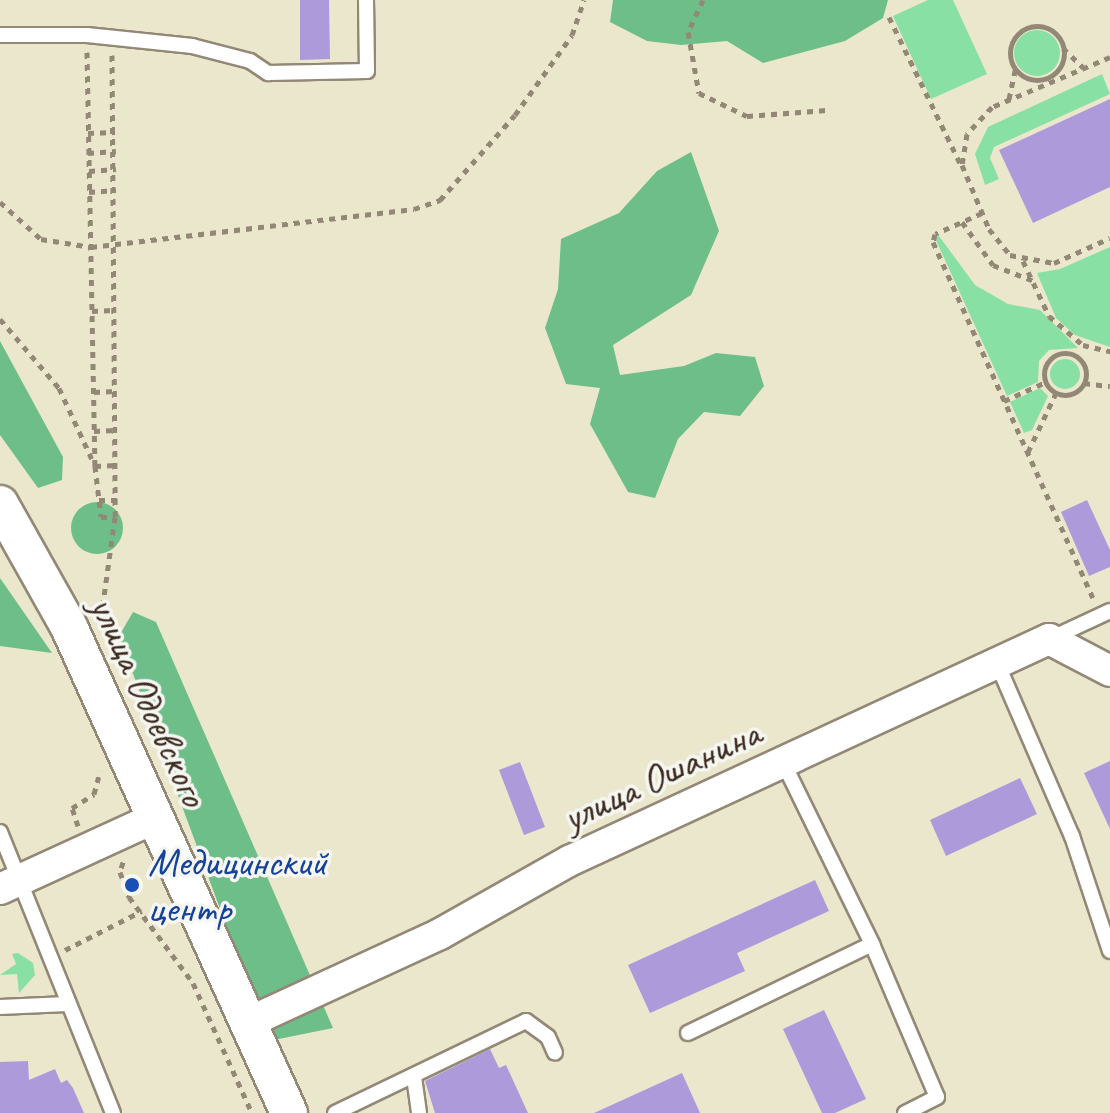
<!DOCTYPE html>
<html>
<head>
<meta charset="utf-8">
<style>
	body { margin:0 }
	#map { position:relative; width:1110px; height:1113px; overflow:hidden; background:#ebe7cd; font-family:Caveat,sans-serif }
	div>[style] { position:absolute }
	.green>* { inset:0; background:#89e0a4 }
	.round { border-radius:50% }
	.forest>* { inset:0; background:#6ebe8a }
	.building>* { inset:0; background:#ad9ada }
	.path>* { height:5px; margin-top:-2.5px; transform-origin:0; background:repeating-linear-gradient(90deg,#938876 0 6px,transparent 0 12px) }
	.path>.ring { margin:-2.5px; padding:0; box-sizing:content-box; background:none; border:5px solid #938876; border-radius:50% }
	.roads { filter:drop-shadow(2px 0 #938876) drop-shadow(-2px 0 #938876) drop-shadow(0 2px #938876) drop-shadow(0 -2px #938876) }
	.service>* { height:14px; margin:-7px; padding:0 7px; transform-origin:7px; border-radius:7px; background:#fff }
	.minor>* { height:30px; margin:-15px; padding:0 15px; transform-origin:15px; border-radius:15px; background:#fff }
	.tertiary>* { height:36px; margin:-18px; padding:0 18px; transform-origin:18px; border-radius:18px; background:#fff }
	.dots>* { width:22px; height:22px; translate:-50% -50%; box-sizing:border-box; border:4px solid #f6f6f2; border-radius:50% }
	span { translate:-50% -50%; white-space:nowrap; text-align:center; line-height:1.15; -webkit-text-stroke:7px #f6f6f2; paint-order:stroke }
	.street-label { font-size:40px; color:#3b2a1e }
	.transit-label { font-size:40px; color:#164399 }
	.left { translate:0 -50%; text-align:left }
</style>
</head>
<body>
<div id="map">
	<div class="green">
		<i style="clip-path:polygon(928px 0,953px 0,987px 74px,931px 99px,893px 16px)"></i>
		<i class="round" style="left:1014px;top:30px;width:46px;height:46px"></i>
		<i style="clip-path:polygon(1102px 74px,1110px 94px,994px 147px,990px 158px,999px 179px,985px 185px,975px 154px,988px 127px)"></i>
		<i style="clip-path:polygon(939px 236px,975px 285px,1008px 304px,1040px 310px,1078px 348px,1049px 350px,1039px 361px,1038px 382px,1007px 396px,935px 238px)"></i>
		<i style="clip-path:polygon(1110px 247px,1110px 347px,1075px 335px,1056px 318px,1037px 273px,1060px 269px)"></i>
		<i class="round" style="left:1050px;top:359px;width:30px;height:30px"></i>
		<i style="clip-path:polygon(1040px 388px,1048px 396px,1032px 430px,1024px 433px,1010px 402px)"></i>
		<i style="clip-path:polygon(18px 953px,33px 963px,35px 975px,19px 993px,17px 974px,0 975px,16px 964px,12px 954px)"></i>
	</div>
	<div class="forest">
		<i style="clip-path:polygon(613px 0,888px 0,883px 18px,845px 41px,763px 63px,727px 41px,681px 45px,647px 41px,610px 22px)"></i>
		<i style="clip-path:polygon(691px 152px,719px 231px,691px 295px,613px 345px,620px 375px,684px 366px,716px 353px,755px 357px,764px 386px,740px 416px,704px 412px,678px 439px,655px 498px,628px 492px,590px 424px,600px 388px,566px 384px,545px 328px,558px 289px,561px 239px,619px 213px,657px 171px)"></i>
		<i style="clip-path:polygon(0 341px,63px 457px,62px 480px,38px 488px,0 435px)"></i>
		<i class="round" style="left:71px;top:502px;width:52px;height:52px"></i>
		<i style="clip-path:polygon(0 578px,52px 653px,0 646px)"></i>
		<i style="clip-path:polygon(133px 612px,156px 622px,333px 1028px,269px 1041px,119px 636px)"></i>
	</div>
	<div class="building">
		<i style="clip-path:polygon(300px 0,329px 0,330px 59px,300px 60px)"></i>
		<i style="clip-path:polygon(1110px 99px,1110px 187px,1033px 223px,999px 150px)"></i>
		<i style="clip-path:polygon(1087px 500px,1110px 550px,1110px 567px,1089px 576px,1061px 512px)"></i>
		<i style="clip-path:polygon(1110px 761px,1110px 829px,1084px 773px)"></i>
		<i style="clip-path:polygon(520px 762px,545px 827px,524px 835px,499px 770px)"></i>
		<i style="clip-path:polygon(1020px 778px,1037px 814px,946px 856px,930px 820px)"></i>
		<i style="clip-path:polygon(815px 880px,829px 911px,737px 953px,745px 971px,650px 1013px,628px 965px)"></i>
		<i style="clip-path:polygon(824px 1010px,866px 1099px,835px 1113px,822px 1113px,783px 1029px)"></i>
		<i style="clip-path:polygon(490px 1049px,499px 1068px,506px 1065px,528px 1113px,435px 1113px,425px 1081px)"></i>
		<i style="clip-path:polygon(28px 1061px,29px 1080px,55px 1069px,61px 1083px,67px 1080px,73px 1088px,84px 1113px,0 1113px,0 1062px)"></i>
		<i style="clip-path:polygon(682px 1073px,700px 1113px,594px 1113px)"></i>
	</div>
	<div class="path">
		<i style="left:703px;top:0;width:35px;rotate:115deg"></i>
		<i style="left:688px;top:32px;width:62px;rotate:79.8deg"></i>
		<i style="left:699px;top:93px;width:53px;rotate:25.6deg"></i>
		<i style="left:747px;top:116px;width:80px;rotate:-4.3deg"></i>
		<i style="left:889px;top:17px;width:165px;rotate:64.1deg"></i>
		<i class="ring" style="left:1010px;top:26px;width:49px;height:49px"></i>
		<i style="left:1063px;top:48px;width:29px;rotate:44deg"></i>
		<i style="left:87px;top:52px;width:414px;rotate:88.9deg"></i>
		<i style="left:95px;top:466px;width:51px;rotate:83.3deg"></i>
		<i style="left:101px;top:517px;width:14px"></i>
		<i style="left:115px;top:517px;width:102px;rotate:97.9deg"></i>
		<i style="left:112px;top:55px;width:462px;rotate:89.6deg"></i>
		<i style="left:1110px;top:57px;width:128px;rotate:157deg"></i>
		<i style="left:992px;top:107px;width:37px;rotate:133deg"></i>
		<i style="left:967px;top:134px;width:31px;rotate:99deg"></i>
		<i style="left:962px;top:165px;width:69px;rotate:67.1deg"></i>
		<i style="left:989px;top:229px;width:33px;rotate:51deg"></i>
		<i style="left:1010px;top:255px;width:45px;rotate:10.3deg"></i>
		<i style="left:1054px;top:263px;width:61px;rotate:-24.1deg"></i>
		<i style="left:1009px;top:99px;width:30px;rotate:-78deg"></i>
		<i style="left:88px;top:133px;width:27px;rotate:-2deg"></i>
		<i style="left:88px;top:153px;width:28px;rotate:-4deg"></i>
		<i style="left:89px;top:171px;width:27px;rotate:-4deg"></i>
		<i style="left:89px;top:192px;width:27px;rotate:-4deg"></i>
		<i style="left:0;top:202px;width:55px;rotate:42.1deg"></i>
		<i style="left:41px;top:239px;width:51px;rotate:9.1deg"></i>
		<i style="left:91px;top:247px;width:325px;rotate:-6.7deg"></i>
		<i style="left:414px;top:209px;width:28px;rotate:-19deg"></i>
		<i style="left:440px;top:200px;width:113px;rotate:-48.6deg"></i>
		<i style="left:515px;top:115px;width:98px;rotate:-54.5deg"></i>
		<i style="left:572px;top:35px;width:37px;rotate:-71deg"></i>
		<i style="left:982px;top:213px;width:51px;rotate:155.9deg"></i>
		<i style="left:935px;top:234px;width:8px;rotate:104deg"></i>
		<i style="left:933px;top:242px;width:390px;rotate:65.8deg"></i>
		<i style="left:962px;top:222px;width:53px;rotate:54.2deg"></i>
		<i style="left:993px;top:265px;width:44px;rotate:21.3deg"></i>
		<i style="left:1023px;top:261px;width:61px;rotate:64.7deg"></i>
		<i style="left:1049px;top:316px;width:45px;rotate:40.5deg"></i>
		<i style="left:1083px;top:345px;width:28px;rotate:13deg"></i>
		<i style="left:92px;top:311px;width:21px;rotate:-3deg"></i>
		<i style="left:0;top:319px;width:91px;rotate:49.5deg"></i>
		<i style="left:59px;top:388px;width:86px;rotate:65.2deg"></i>
		<i style="left:95px;top:466px;width:21px;rotate:-3deg"></i>
		<i class="ring" style="left:1044px;top:353px;width:37px;height:37px"></i>
		<i style="left:1084px;top:383px;width:26px;rotate:7deg"></i>
		<i style="left:94px;top:392px;width:21px;rotate:-3deg"></i>
		<i style="left:1004px;top:401px;width:46px;rotate:-24.3deg"></i>
		<i style="left:94px;top:431px;width:21px;rotate:-3deg"></i>
		<i style="left:1028px;top:452px;width:65px;rotate:-64.6deg"></i>
		<i style="left:99px;top:500px;width:18px"></i>
		<i style="left:78px;top:826px;width:19px;rotate:-108deg"></i>
		<i style="left:72px;top:808px;width:26px;rotate:-32deg"></i>
		<i style="left:94px;top:794px;width:24px;rotate:-75deg"></i>
		<i style="left:123px;top:862px;width:10px;rotate:107deg"></i>
		<i style="left:120px;top:872px;width:27px;rotate:70deg"></i>
		<i style="left:129px;top:897px;width:107px;rotate:53.3deg"></i>
		<i style="left:193px;top:983px;width:143px;rotate:65.6deg"></i>
		<i style="left:65px;top:950px;width:86px;rotate:-26.9deg"></i>
	</div>
	<div class="roads">
		<div class="service">
			<i style="left:0;top:35px;width:87px"></i>
			<i style="left:87px;top:35px;width:106px;rotate:6deg"></i>
			<i style="left:192px;top:46px;width:60px;rotate:14.5deg"></i>
			<i style="left:250px;top:61px;width:22px;rotate:34deg"></i>
			<i style="left:268px;top:73px;width:99px;rotate:-1.2deg"></i>
			<i style="left:367px;top:71px;width:71px;rotate:-90.8deg"></i>
			<i style="left:1050px;top:639px;width:66px;rotate:-25deg"></i>
			<i style="left:997px;top:663px;width:189px;rotate:66.6deg"></i>
			<i style="left:1072px;top:836px;width:121px;rotate:71.7deg"></i>
			<i style="left:783px;top:762px;width:203px;rotate:63.9deg"></i>
			<i style="left:872px;top:944px;width:166px;rotate:67deg"></i>
			<i style="left:937px;top:1097px;width:36px;rotate:153deg"></i>
			<i style="left:0;top:832px;width:303px;rotate:68.1deg"></i>
			<i style="left:0;top:1007px;width:67px;rotate:-2.6deg"></i>
			<i style="left:688px;top:1033px;width:204px;rotate:-25.8deg"></i>
			<i style="left:414px;top:1077px;width:36px;rotate:82deg"></i>
			<i style="left:335px;top:1113px;width:212px;rotate:-25.7deg"></i>
			<i style="left:526px;top:1021px;width:27px;rotate:36deg"></i>
			<i style="left:548px;top:1037px;width:17px;rotate:66deg"></i>
		</div>
		<div class="minor">
			<i style="left:0;top:889px;width:170px;rotate:-24.6deg"></i>
			<i style="left:249px;top:1022px;width:210px;rotate:-24.7deg"></i>
			<i style="left:440px;top:934px;width:148px;rotate:-29.5deg"></i>
			<i style="left:569px;top:861px;width:529px;rotate:-24.82deg"></i>
			<i style="left:1049px;top:639px;width:69px;rotate:27.7deg"></i>
		</div>
		<div class="tertiary">
			<i style="left:0;top:504px;width:141px;rotate:60.7deg"></i>
			<i style="left:69px;top:627px;width:533px;rotate:65.64deg"></i>
		</div>
	</div>
	<div class="dots">
		<i style="left:132px;top:885px;background:#1a4fb4"></i>
	</div>
	<div class="street-label">
		<span style="left:149px;top:701px;rotate:65deg">улица Одоевского</span>
		<span style="left:661px;top:775px;rotate:-25deg">улица Ошанина</span>
	</div>
	<div class="transit-label">
		<span class="left" style="left:148px;top:885px">Медицинский<br>центр</span>
	</div>
</div>
</body>
</html>
